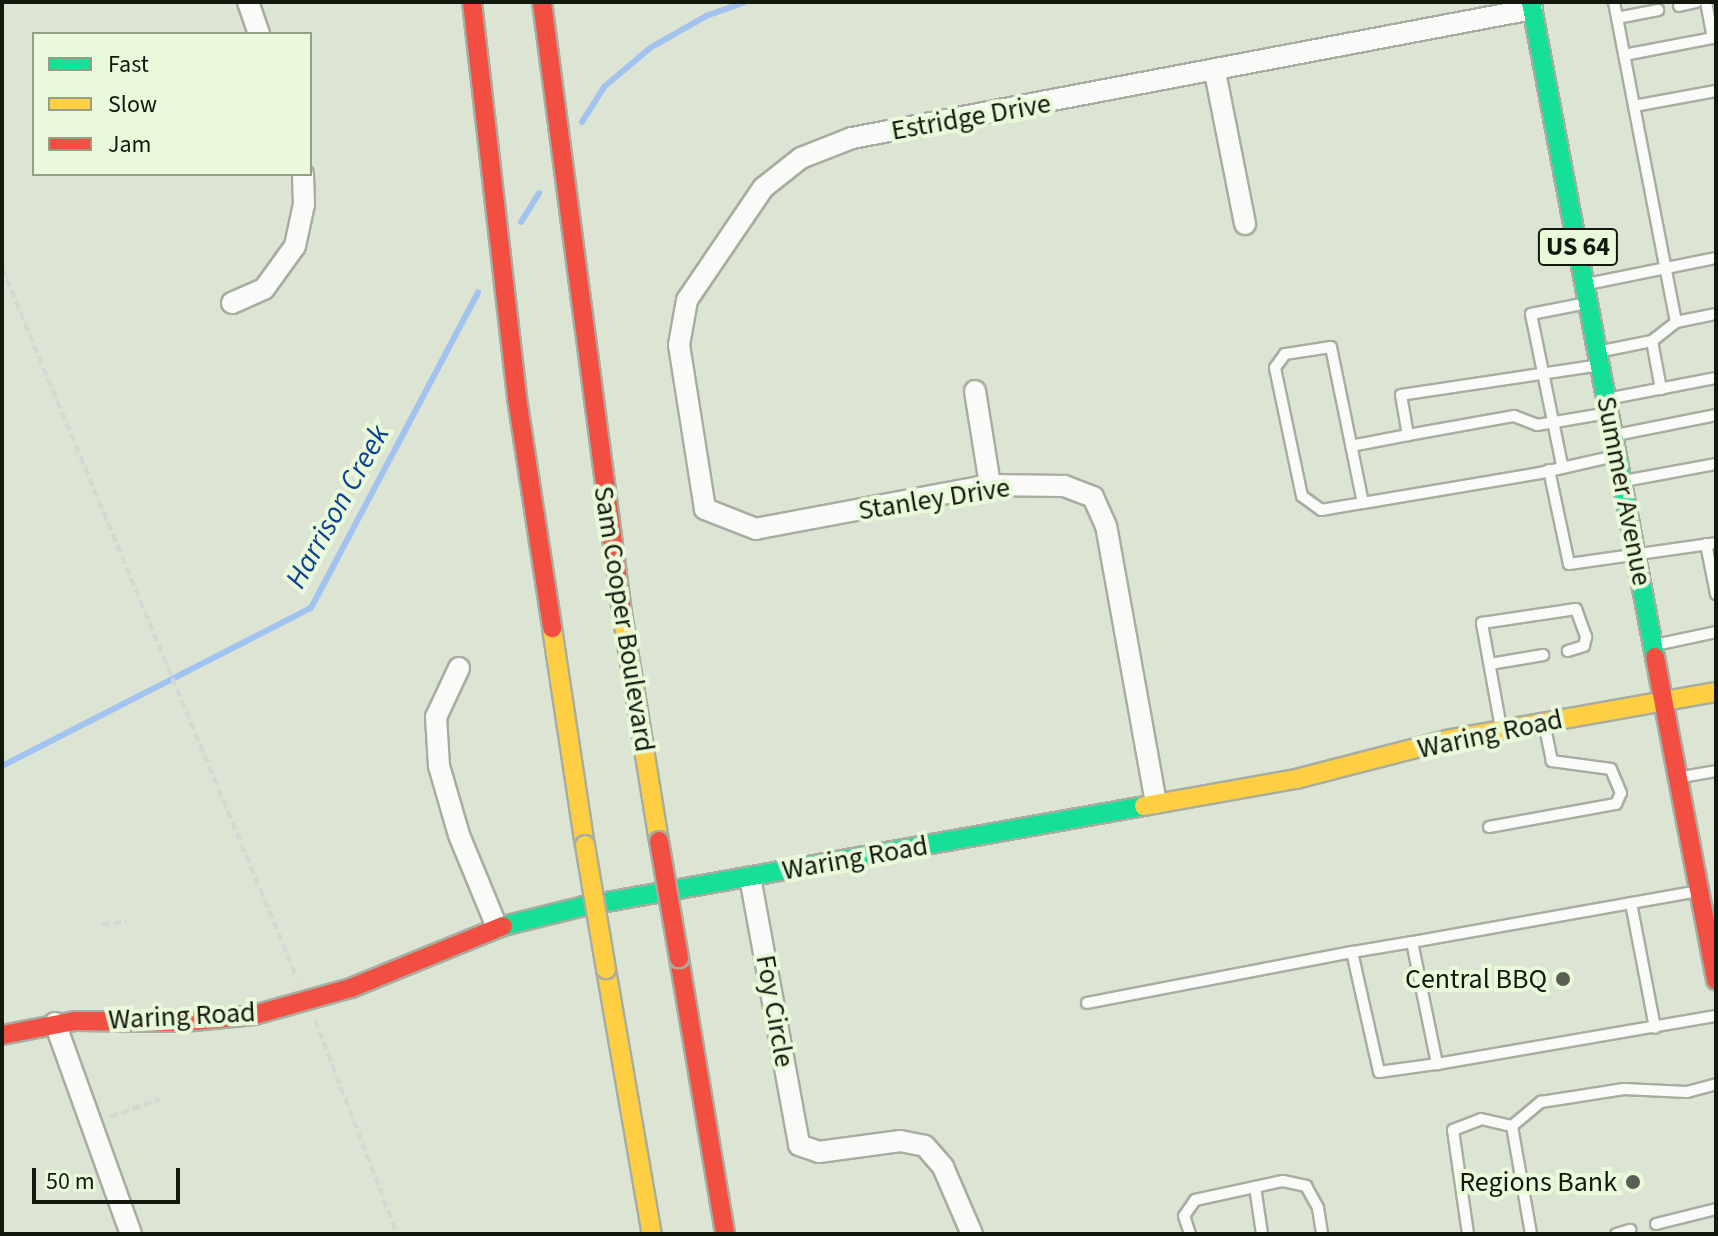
<!DOCTYPE html>
<html>
<head>
<meta charset="utf-8">
<style>
	body { margin:0 }
	#map { position:relative; width:1718px; height:1236px; overflow:hidden; background:#dce4d3; font-family:"Source Sans 3",sans-serif }
	div>[style] { position:absolute }
	.stream>* { height:6px; margin:-3px; padding:0 3px; transform-origin:3px; border-radius:3px; background:#a2c3f0 }
	.path>* { height:4px; margin-top:-2px; transform-origin:0; background:repeating-linear-gradient(90deg,#d4d7d2 0 8px,transparent 0 12px) }
	.roads { filter:drop-shadow(2px 0 #a7ada0) drop-shadow(-2px 0 #a7ada0) drop-shadow(0 2px #a7ada0) drop-shadow(0 -2px #a7ada0) }
	.lane>* { height:10px; margin:-5px; padding:0 5px; transform-origin:5px; border-radius:5px; background:#fafbf8 }
	.street>* { height:20px; margin:-10px; padding:0 10px; transform-origin:10px; border-radius:10px; background:#fafbf8 }
	.fast>* { height:18px; margin:-9px; padding:0 9px; transform-origin:9px; border-radius:9px; background:#16e098 }
	.slow>* { height:18px; margin:-9px; padding:0 9px; transform-origin:9px; border-radius:9px; background:#ffcf43 }
	.jam>* { height:18px; margin:-9px; padding:0 9px; transform-origin:9px; border-radius:9px; background:#f24e42 }
	.bridges { filter:drop-shadow(2px 0 #a7ada0) drop-shadow(-2px 0 #a7ada0) drop-shadow(0 2px #a7ada0) drop-shadow(0 -2px #a7ada0) }
	.slow-bridge>* { height:18px; margin:-9px; padding:0 9px; transform-origin:9px; border-radius:9px; background:#ffcf43 }
	.jam-bridge>* { height:18px; margin:-9px; padding:0 9px; transform-origin:9px; border-radius:9px; background:#f24e42 }
	.dots>* { width:22px; height:22px; translate:-50% -50%; box-sizing:border-box; border:4px solid #e9f9d9; border-radius:50% }
	span { translate:-50% -50%; white-space:nowrap; text-align:center; line-height:1.15; -webkit-text-stroke:8px #e9f9d9; paint-order:stroke }
	.shield-label span { padding:2px 6px; background:#e9f9d9; border:2px solid; border-radius:6px; -webkit-text-stroke-width:0 }
	.shield-label { font-size:26px; color:#13180d; font-weight:700 }
	.street-label { font-size:28px; color:#13180d }
	.poi-label { font-size:28px; color:#13180d }
	.right { translate:-100% -50%; text-align:right }
	.water-label { font-size:30px; color:#0c4090; font-style:italic }
	.frame { position:absolute; inset:0; border:4px solid #13180d; pointer-events:none }
	.legend { position:absolute; left:32px; top:32px; width:280px; height:144px; box-sizing:border-box; background:#e9f9d9; border:2px solid #939f87; margin:0; padding:10px 14px; list-style:none; font-size:24px; color:#13180d }
	.legend li { display:flex; align-items:center; gap:16px; height:40px }
	.legend b { width:40px; border:2px solid #939f87 }
	.scale { position:absolute; left:32px; top:1168px; width:148px; height:36px; box-sizing:border-box; border:4px solid #13180d; border-top:0; padding-left:10px; font-size:24px; line-height:28px; white-space:nowrap; color:#13180d; -webkit-text-stroke:6px #e9f9d9; paint-order:stroke }
</style>
</head>
<body>
<div id="map">
	<div class="stream">
		<i style="left:582px;top:122px;width:41px;rotate:-57.8deg"></i>
		<i style="left:604px;top:87px;width:60px;rotate:-40.3deg"></i>
		<i style="left:650px;top:48px;width:64px;rotate:-29.7deg"></i>
		<i style="left:706px;top:16px;width:41px;rotate:-19.7deg"></i>
		<i style="left:521px;top:222px;width:34px;rotate:-58deg"></i>
		<i style="left:2px;top:766px;width:347px;rotate:-27.1deg"></i>
		<i style="left:311px;top:608px;width:357px;rotate:-62.1deg"></i>
	</div>
	<div class="path">
		<i style="left:2px;top:268px;width:769px;rotate:67.44deg"></i>
		<i style="left:101px;top:925px;width:26px;rotate:-7deg"></i>
		<i style="left:315px;top:1020px;width:229px;rotate:69deg"></i>
		<i style="left:110px;top:1117px;width:53px;rotate:-19.8deg"></i>
	</div>
	<div class="roads">
		<div class="lane">
			<i style="left:1614px;top:2px;width:106px;rotate:79.1deg"></i>
			<i style="left:1634px;top:106px;width:83px;rotate:-10.4deg"></i>
			<i style="left:1679px;top:6px;width:18px;rotate:-13deg"></i>
			<i style="left:1617px;top:18px;width:42px;rotate:-11deg"></i>
			<i style="left:1624px;top:55px;width:91px;rotate:-10.8deg"></i>
			<i style="left:1713px;top:38px;width:37px;rotate:-101deg"></i>
			<i style="left:1634px;top:106px;width:220px;rotate:79deg"></i>
			<i style="left:1587px;top:284px;width:132px;rotate:-11.4deg"></i>
			<i style="left:1652px;top:341px;width:49px;rotate:79.4deg"></i>
			<i style="left:1602px;top:351px;width:51px;rotate:-11.3deg"></i>
			<i style="left:1652px;top:341px;width:31px;rotate:-38deg"></i>
			<i style="left:1676px;top:322px;width:41px;rotate:-11.3deg"></i>
			<i style="left:1594px;top:366px;width:195px;rotate:171.5deg"></i>
			<i style="left:1401px;top:395px;width:41px;rotate:80.1deg"></i>
			<i style="left:1408px;top:435px;width:108px;rotate:-10.2deg"></i>
			<i style="left:1514px;top:416px;width:25px;rotate:21deg"></i>
			<i style="left:1537px;top:425px;width:67px;rotate:-9.5deg"></i>
			<i style="left:1612px;top:398px;width:106px;rotate:-10.9deg"></i>
			<i style="left:1616px;top:435px;width:102px;rotate:-11.3deg"></i>
			<i style="left:1351px;top:446px;width:58px;rotate:-10.9deg"></i>
			<i style="left:1562px;top:465px;width:154px;rotate:-101.6deg"></i>
			<i style="left:1531px;top:314px;width:52px;rotate:-11.1deg"></i>
			<i style="left:1549px;top:470px;width:96px;rotate:78deg"></i>
			<i style="left:1569px;top:564px;width:148px;rotate:-8.1deg"></i>
			<i style="left:1624px;top:481px;width:94px;rotate:-10.5deg"></i>
			<i style="left:1363px;top:503px;width:159px;rotate:-101.6deg"></i>
			<i style="left:1331px;top:347px;width:47px;rotate:171.3deg"></i>
			<i style="left:1285px;top:354px;width:17px;rotate:126deg"></i>
			<i style="left:1275px;top:368px;width:131px;rotate:78.1deg"></i>
			<i style="left:1302px;top:496px;width:24px;rotate:36deg"></i>
			<i style="left:1321px;top:510px;width:43px;rotate:-9.5deg"></i>
			<i style="left:1363px;top:503px;width:180px;rotate:-9.6deg"></i>
			<i style="left:1540px;top:473px;width:73px;rotate:-12.7deg"></i>
			<i style="left:1706px;top:544px;width:51px;rotate:78.7deg"></i>
			<i style="left:1655px;top:645px;width:62px;rotate:-12deg"></i>
			<i style="left:1490px;top:664px;width:54px;rotate:-9.6deg"></i>
			<i style="left:1501px;top:728px;width:107px;rotate:-100.3deg"></i>
			<i style="left:1482px;top:623px;width:95px;rotate:-8.5deg"></i>
			<i style="left:1576px;top:609px;width:30px;rotate:70deg"></i>
			<i style="left:1586px;top:637px;width:9px;rotate:103deg"></i>
			<i style="left:1584px;top:646px;width:17px;rotate:163deg"></i>
			<i style="left:1682px;top:777px;width:35px;rotate:-10deg"></i>
			<i style="left:1489px;top:827px;width:129px;rotate:-10.3deg"></i>
			<i style="left:1616px;top:804px;width:12px;rotate:-66deg"></i>
			<i style="left:1621px;top:793px;width:26px;rotate:-113deg"></i>
			<i style="left:1611px;top:769px;width:60px;rotate:-172.3deg"></i>
			<i style="left:1552px;top:761px;width:38px;rotate:-102deg"></i>
			<i style="left:1693px;top:892px;width:285px;rotate:169.9deg"></i>
			<i style="left:1412px;top:942px;width:125px;rotate:78.4deg"></i>
			<i style="left:1437px;top:1064px;width:283px;rotate:-9.8deg"></i>
			<i style="left:1631px;top:903px;width:127px;rotate:79.1deg"></i>
			<i style="left:1412px;top:942px;width:61px;rotate:170.5deg"></i>
			<i style="left:1352px;top:952px;width:123px;rotate:77.3deg"></i>
			<i style="left:1379px;top:1072px;width:59px;rotate:-7.9deg"></i>
			<i style="left:1087px;top:1003px;width:270px;rotate:-10.9deg"></i>
			<i style="left:1512px;top:1126px;width:38px;rotate:-40deg"></i>
			<i style="left:1541px;top:1102px;width:84px;rotate:-8.9deg"></i>
			<i style="left:1624px;top:1089px;width:63px;rotate:2.7deg"></i>
			<i style="left:1687px;top:1092px;width:30px;rotate:-15deg"></i>
			<i style="left:1512px;top:1126px;width:110px;rotate:80deg"></i>
			<i style="left:1255px;top:1187px;width:48px;rotate:81.5deg"></i>
			<i style="left:1656px;top:1224px;width:62px;rotate:-14deg"></i>
			<i style="left:1190px;top:1234px;width:19px;rotate:-108deg"></i>
			<i style="left:1184px;top:1216px;width:19px;rotate:-55deg"></i>
			<i style="left:1195px;top:1200px;width:90px;rotate:-12.2deg"></i>
			<i style="left:1283px;top:1181px;width:24px;rotate:12deg"></i>
			<i style="left:1306px;top:1186px;width:25px;rotate:61deg"></i>
			<i style="left:1318px;top:1208px;width:26px;rotate:81deg"></i>
			<i style="left:1468px;top:1234px;width:105px;rotate:-98.2deg"></i>
			<i style="left:1453px;top:1130px;width:30px;rotate:-21deg"></i>
			<i style="left:1481px;top:1119px;width:32px;rotate:13deg"></i>
			<i style="left:1616px;top:1234px;width:15px;rotate:-16deg"></i>
		</div>
		<div class="street">
			<i style="left:248px;top:2px;width:34px;rotate:71deg"></i>
			<i style="left:1215px;top:72px;width:155px;rotate:78.8deg"></i>
			<i style="left:232px;top:303px;width:35px;rotate:-24deg"></i>
			<i style="left:264px;top:289px;width:53px;rotate:-54.2deg"></i>
			<i style="left:295px;top:246px;width:43px;rotate:-77.9deg"></i>
			<i style="left:304px;top:204px;width:30px;rotate:-92deg"></i>
			<i style="left:975px;top:391px;width:95px;rotate:80.9deg"></i>
			<i style="left:459px;top:668px;width:54px;rotate:115.1deg"></i>
			<i style="left:436px;top:717px;width:49px;rotate:86.5deg"></i>
			<i style="left:439px;top:766px;width:72px;rotate:73.8deg"></i>
			<i style="left:459px;top:835px;width:100px;rotate:67.6deg"></i>
			<i style="left:1156px;top:803px;width:281px;rotate:-100.2deg"></i>
			<i style="left:1106px;top:526px;width:32px;rotate:-114deg"></i>
			<i style="left:1093px;top:497px;width:31px;rotate:-159deg"></i>
			<i style="left:1064px;top:486px;width:74px;rotate:-179.2deg"></i>
			<i style="left:990px;top:485px;width:238px;rotate:169.4deg"></i>
			<i style="left:756px;top:529px;width:55px;rotate:-158.6deg"></i>
			<i style="left:705px;top:509px;width:166px;rotate:-99deg"></i>
			<i style="left:679px;top:345px;width:46px;rotate:-79.9deg"></i>
			<i style="left:687px;top:300px;width:135px;rotate:-55.8deg"></i>
			<i style="left:763px;top:188px;width:48px;rotate:-38.3deg"></i>
			<i style="left:801px;top:158px;width:55px;rotate:-21.4deg"></i>
			<i style="left:852px;top:138px;width:692px;rotate:-10.74deg"></i>
			<i style="left:750px;top:877px;width:272px;rotate:79.6deg"></i>
			<i style="left:799px;top:1145px;width:21px;rotate:19deg"></i>
			<i style="left:819px;top:1152px;width:82px;rotate:-7.7deg"></i>
			<i style="left:900px;top:1141px;width:25px;rotate:11deg"></i>
			<i style="left:925px;top:1146px;width:28px;rotate:49deg"></i>
			<i style="left:943px;top:1167px;width:73px;rotate:66.6deg"></i>
			<i style="left:55px;top:1023px;width:224px;rotate:70.2deg"></i>
		</div>
		<div class="fast">
			<i style="left:1531px;top:2px;width:667px;rotate:79.28deg"></i>
			<i style="left:503px;top:926px;width:83px;rotate:-13.9deg"></i>
			<i style="left:584px;top:906px;width:569px;rotate:-10.12deg"></i>
		</div>
		<div class="slow">
			<i style="left:622px;top:613px;width:231px;rotate:80.8deg"></i>
			<i style="left:552px;top:628px;width:219px;rotate:81.4deg"></i>
			<i style="left:1144px;top:806px;width:154px;rotate:-10.1deg"></i>
			<i style="left:1296px;top:779px;width:160px;rotate:-14.5deg"></i>
			<i style="left:1451px;top:739px;width:269px;rotate:-10.1deg"></i>
			<i style="left:606px;top:969px;width:269px;rotate:80.2deg"></i>
		</div>
		<div class="jam">
			<i style="left:472px;top:2px;width:399px;rotate:83.5deg"></i>
			<i style="left:517px;top:398px;width:233px;rotate:81.3deg"></i>
			<i style="left:542px;top:2px;width:616px;rotate:82.54deg"></i>
			<i style="left:1655px;top:657px;width:329px;rotate:79.3deg"></i>
			<i style="left:679px;top:958px;width:280px;rotate:80.5deg"></i>
			<i style="left:2px;top:1035px;width:74px;rotate:-10.9deg"></i>
			<i style="left:75px;top:1021px;width:109px;rotate:0.5deg"></i>
			<i style="left:184px;top:1022px;width:70px;rotate:-5.7deg"></i>
			<i style="left:254px;top:1015px;width:101px;rotate:-15.6deg"></i>
			<i style="left:351px;top:988px;width:164px;rotate:-22.2deg"></i>
		</div>
	</div>
	<div class="bridges">
		<div class="slow-bridge">
			<i style="left:585px;top:845px;width:126px;rotate:80.4deg"></i>
		</div>
		<div class="jam-bridge">
			<i style="left:659px;top:841px;width:119px;rotate:80.3deg"></i>
		</div>
	</div>
	<div class="dots">
		<i style="left:1563px;top:979px;background:#595f52"></i>
		<i style="left:1633px;top:1182px;background:#595f52"></i>
	</div>
	<div class="shield-label">
		<span style="left:1578px;top:247px">US 64</span>
	</div>
	<div class="street-label">
		<span style="left:971px;top:117px;rotate:-10deg">Estridge Drive</span>
		<span style="left:1624px;top:491px;rotate:79deg">Summer Avenue</span>
		<span style="left:934px;top:499px;rotate:-9deg">Stanley Drive</span>
		<span style="left:624px;top:619px;rotate:81deg">Sam Cooper Boulevard</span>
		<span style="left:1490px;top:734px;rotate:-12deg">Waring Road</span>
		<span style="left:855px;top:858px;rotate:-10deg">Waring Road</span>
		<span style="left:775px;top:1011px;rotate:80deg">Foy Circle</span>
		<span style="left:182px;top:1016px;rotate:-3deg">Waring Road</span>
	</div>
	<div class="poi-label">
		<span class="right" style="left:1547px;top:979px">Central BBQ</span>
		<span class="right" style="left:1617px;top:1182px">Regions Bank</span>
	</div>
	<div class="water-label">
		<span style="left:338px;top:507px;rotate:-61deg">Harrison Creek</span>
	</div>
	<div class="frame"></div>
	<ul class="legend">
	<li><b style="height:10px;background:#16e098"></b>Fast</li>
	<li><b style="height:10px;background:#ffcf43"></b>Slow</li>
	<li><b style="height:10px;background:#f24e42"></b>Jam</li>
	</ul>
	<div class="scale">50 m</div>
</div>
</body>
</html>
